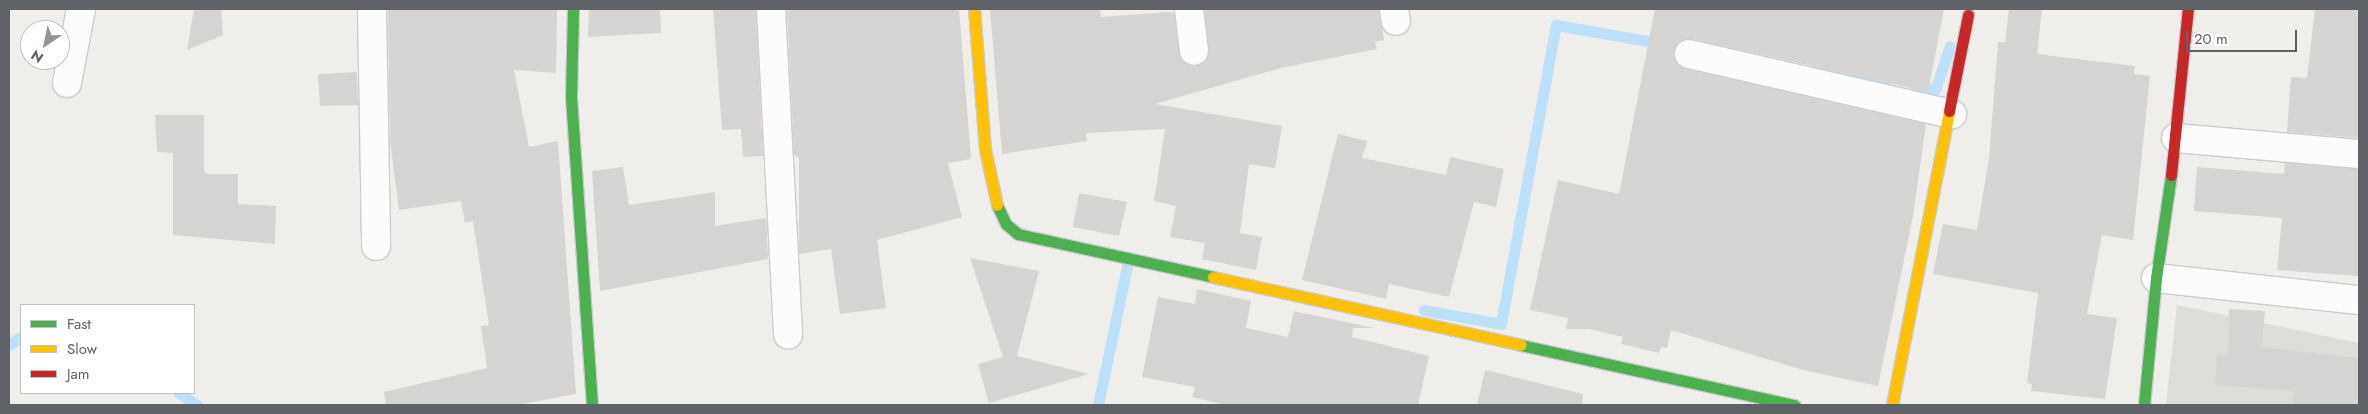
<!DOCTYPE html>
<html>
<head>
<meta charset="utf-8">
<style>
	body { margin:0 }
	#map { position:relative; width:2368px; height:414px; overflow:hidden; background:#efeeea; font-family:Jost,sans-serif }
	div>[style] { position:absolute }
	.industrial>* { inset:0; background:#dfddda }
	.stream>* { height:11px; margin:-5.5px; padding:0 5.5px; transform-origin:5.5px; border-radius:5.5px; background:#bfe0f9 }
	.building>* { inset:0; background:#d6d5d3 }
	.roads { filter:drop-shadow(1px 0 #cbcccc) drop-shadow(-1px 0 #cbcccc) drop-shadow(0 1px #cbcccc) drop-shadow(0 -1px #cbcccc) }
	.street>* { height:28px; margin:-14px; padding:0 14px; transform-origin:14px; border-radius:14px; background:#fdfcfc }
	.fast>* { height:11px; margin:-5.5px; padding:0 5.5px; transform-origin:5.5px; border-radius:5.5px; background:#4caf50 }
	.slow>* { height:11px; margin:-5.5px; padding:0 5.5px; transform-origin:5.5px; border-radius:5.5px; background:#ffc107 }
	.jam>* { height:11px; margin:-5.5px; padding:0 5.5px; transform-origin:5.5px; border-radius:5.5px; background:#c62828 }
	span { translate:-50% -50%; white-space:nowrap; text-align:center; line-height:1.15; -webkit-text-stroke:5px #fff; paint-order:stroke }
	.frame { position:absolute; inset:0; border:10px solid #5f6368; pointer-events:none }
	.legend { position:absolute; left:20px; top:304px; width:175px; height:90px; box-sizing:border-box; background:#fff; border:1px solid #bfc1c3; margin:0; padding:6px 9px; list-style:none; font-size:15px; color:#5f6368 }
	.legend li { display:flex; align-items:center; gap:10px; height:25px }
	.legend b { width:25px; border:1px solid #bfc1c3 }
	.north { position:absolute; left:20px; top:20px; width:50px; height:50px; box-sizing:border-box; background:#fff; border:1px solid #bfc1c3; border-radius:50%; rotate:214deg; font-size:14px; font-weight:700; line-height:20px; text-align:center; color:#5f6368 }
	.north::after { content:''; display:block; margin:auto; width:18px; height:22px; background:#919496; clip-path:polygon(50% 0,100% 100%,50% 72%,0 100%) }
	.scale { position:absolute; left:2186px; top:30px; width:111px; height:22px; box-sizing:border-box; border:2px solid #5f6368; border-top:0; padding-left:6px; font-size:15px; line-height:18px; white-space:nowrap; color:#5f6368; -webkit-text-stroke:4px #fff; paint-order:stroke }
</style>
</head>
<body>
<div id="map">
	<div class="industrial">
		<i style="clip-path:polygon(2177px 305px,2359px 343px,2359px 405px,2166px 405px)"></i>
	</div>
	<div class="stream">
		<i style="left:1817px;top:70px;width:69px;rotate:10deg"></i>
		<i style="left:1915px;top:87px;width:20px;rotate:9deg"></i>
		<i style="left:1935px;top:90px;width:46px;rotate:-71.2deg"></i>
		<i style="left:1424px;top:310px;width:78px;rotate:10.3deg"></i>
		<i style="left:1501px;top:324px;width:304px;rotate:-79.6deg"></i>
		<i style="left:1556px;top:25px;width:139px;rotate:9.9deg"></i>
		<i style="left:9px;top:345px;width:14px;rotate:-34deg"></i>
		<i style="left:179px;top:393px;width:22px;rotate:34deg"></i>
		<i style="left:1098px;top:405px;width:151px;rotate:-78.2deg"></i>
	</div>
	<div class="building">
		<i style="clip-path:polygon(194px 9px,221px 9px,223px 35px,187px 50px)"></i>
		<i style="clip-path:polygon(388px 9px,557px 9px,556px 73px,514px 70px,529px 147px,558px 141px,576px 394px,517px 405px,386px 405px,384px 392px,487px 368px,481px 326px,489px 325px,473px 221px,465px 223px,461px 201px,399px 210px,390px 141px)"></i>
		<i style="clip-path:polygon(589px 9px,660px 9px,661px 33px,588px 37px)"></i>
		<i style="clip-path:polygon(713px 9px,756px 9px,763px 156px,743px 157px,741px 129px,722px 130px)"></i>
		<i style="clip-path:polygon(787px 9px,959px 9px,971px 159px,948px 163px,962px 217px,877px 240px,886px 308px,840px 314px,831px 249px,799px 254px,799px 158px,794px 155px)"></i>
		<i style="clip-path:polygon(990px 9px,1100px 9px,1101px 17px,1168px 12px,1174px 13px,1181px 60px,1195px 67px,1208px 57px,1205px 10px,1379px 9px,1384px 40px,1375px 42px,1377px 49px,1281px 68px,1155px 104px,1282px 126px,1275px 168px,1249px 164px,1240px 233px,1262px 237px,1256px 270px,1202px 259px,1205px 243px,1170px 237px,1176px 206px,1154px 201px,1165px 129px,1086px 133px,1087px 141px,1002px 154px)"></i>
		<i style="clip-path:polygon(1655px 9px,1944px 9px,1928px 92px,1692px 39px,1678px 43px,1674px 51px,1678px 65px,1686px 69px,1926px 124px,1913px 216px,1878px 386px,1803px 370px,1671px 330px,1667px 348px,1661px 347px,1659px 353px,1621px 344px,1623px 337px,1589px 329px,1566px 329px,1568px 318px,1530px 310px,1558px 180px,1619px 194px)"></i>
		<i style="clip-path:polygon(2009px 9px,2042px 9px,2037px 54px,2135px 66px,2134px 74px,2150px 76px,2133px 240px,2102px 235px,2087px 314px,2117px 318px,2105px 399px,2031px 391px,2032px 384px,2027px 383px,2038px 293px,1933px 274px,1943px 224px,1977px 230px,1989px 158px,1998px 42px,2005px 42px)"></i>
		<i style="clip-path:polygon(2315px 9px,2359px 9px,2359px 138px,2287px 132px,2291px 77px,2307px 78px)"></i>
		<i style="clip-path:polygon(357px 72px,358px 105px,320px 106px,318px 74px)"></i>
		<i style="clip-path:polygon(155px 115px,204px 115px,204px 171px,207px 174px,238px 174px,238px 204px,276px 206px,275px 244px,173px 235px,173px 153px,157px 152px)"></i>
		<i style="clip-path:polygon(1338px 134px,1367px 141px,1362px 158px,1446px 175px,1450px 157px,1504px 169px,1496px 207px,1474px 202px,1449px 297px,1389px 284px,1386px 299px,1302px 280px)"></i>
		<i style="clip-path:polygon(2285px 163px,2359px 169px,2359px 276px,2277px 270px,2282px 218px,2194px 211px,2197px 167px,2284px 174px)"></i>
		<i style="clip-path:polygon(623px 167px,629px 205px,715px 192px,715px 226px,766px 218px,768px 259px,600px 291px,592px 171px)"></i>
		<i style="clip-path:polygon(1079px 193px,1127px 202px,1119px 236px,1073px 227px)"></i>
		<i style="clip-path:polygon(970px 258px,1039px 271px,1017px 356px,1089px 374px,989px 403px,978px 364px,1003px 357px)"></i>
		<i style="clip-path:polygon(1197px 289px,1251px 301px,1246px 328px,1288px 337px,1294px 311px,1374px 328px,1353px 328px,1352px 337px,1429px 356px,1418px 405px,1225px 405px,1192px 397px,1195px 387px,1142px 377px,1158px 297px,1195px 304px)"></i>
		<i style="clip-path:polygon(2229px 309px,2265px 311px,2262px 347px,2359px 358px,2359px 405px,2292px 405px,2294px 391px,2215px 385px,2217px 355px,2228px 356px)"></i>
		<i style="clip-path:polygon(1485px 370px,1583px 394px,1582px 405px,1477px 405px)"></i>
	</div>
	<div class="roads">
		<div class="street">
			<i style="left:372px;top:9px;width:237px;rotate:89deg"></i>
			<i style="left:771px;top:9px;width:326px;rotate:87deg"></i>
			<i style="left:1189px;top:9px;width:42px;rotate:83.2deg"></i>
			<i style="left:1394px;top:9px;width:12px;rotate:81deg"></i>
			<i style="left:1689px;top:54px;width:270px;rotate:12.9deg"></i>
			<i style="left:67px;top:83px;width:75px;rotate:-79.3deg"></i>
			<i style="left:2176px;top:138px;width:184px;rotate:5deg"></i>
			<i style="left:2156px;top:278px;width:204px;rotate:6.2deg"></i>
		</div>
		<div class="fast">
			<i style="left:573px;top:9px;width:88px;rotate:91.3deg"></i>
			<i style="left:571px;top:97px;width:309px;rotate:86.1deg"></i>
			<i style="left:997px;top:205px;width:21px;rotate:65deg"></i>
			<i style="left:1006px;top:224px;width:16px;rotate:40deg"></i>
			<i style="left:1018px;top:234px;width:200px;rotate:12.4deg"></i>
			<i style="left:1521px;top:345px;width:280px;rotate:12.4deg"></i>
			<i style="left:2144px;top:405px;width:128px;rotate:-84.6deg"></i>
			<i style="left:2156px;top:278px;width:104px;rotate:-81.7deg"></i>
		</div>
		<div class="slow">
			<i style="left:974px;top:9px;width:140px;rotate:85.5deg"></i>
			<i style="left:985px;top:149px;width:57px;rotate:77.9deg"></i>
			<i style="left:1213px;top:277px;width:315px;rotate:12.4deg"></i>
			<i style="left:1892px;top:405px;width:299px;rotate:-79deg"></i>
		</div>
		<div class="jam">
			<i style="left:1949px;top:111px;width:98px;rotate:-78.8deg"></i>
			<i style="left:2171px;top:175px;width:167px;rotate:-84.2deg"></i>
		</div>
	</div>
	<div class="frame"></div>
	<ul class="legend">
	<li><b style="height:6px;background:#4caf50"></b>Fast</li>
	<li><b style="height:6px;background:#ffc107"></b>Slow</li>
	<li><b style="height:6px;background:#c62828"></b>Jam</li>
	</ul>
	<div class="north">N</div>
	<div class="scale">20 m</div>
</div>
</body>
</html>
